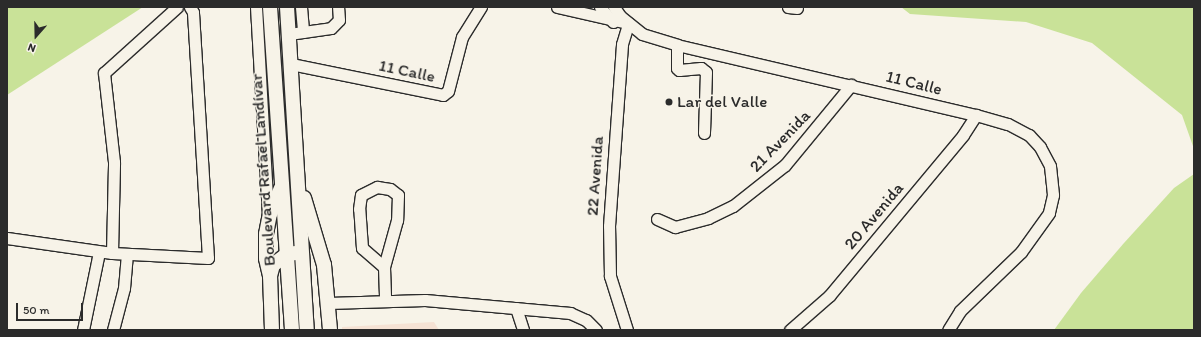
<!DOCTYPE html>
<html>
<head>
<meta charset="utf-8">
<style>
	body { margin:0 }
	#map { position:relative; width:1201px; height:337px; overflow:hidden; background:#f7f3e8; font-family:Itim,sans-serif }
	div>[style] { position:absolute }
	.built>* { inset:0; background:#f5e2d4 }
	.green>* { inset:0; background:#c9e298 }
	.roads { filter:drop-shadow(1px 0 #2b2b2b) drop-shadow(-1px 0 #2b2b2b) drop-shadow(0 1px #2b2b2b) drop-shadow(0 -1px #2b2b2b) }
	.minor>* { height:11px; margin:-5.5px; padding:0 5.5px; transform-origin:5.5px; border-radius:5.5px; background:#f7f3e8 }
	.major>* { height:14px; margin:-7px; padding:0 7px; transform-origin:7px; border-radius:7px; background:#f7f3e8 }
	.dots>* { width:11px; height:11px; translate:-50% -50%; box-sizing:border-box; border:2px solid #f7f3e8; border-radius:50% }
	span { translate:-50% -50%; white-space:nowrap; text-align:center; line-height:1.15; -webkit-text-stroke:3px #f7f3e8; paint-order:stroke }
	.street-label { font-size:17px; color:#2b2b2b }
	.poi-label { font-size:17px; color:#2b2b2b }
	.left { translate:0 -50%; text-align:left }
	.frame { position:absolute; inset:0; border:8px solid #2b2b2b; pointer-events:none }
	.north { position:absolute; left:16px; top:16px; width:40px; height:40px; -webkit-text-stroke:3px #f7f3e8; paint-order:stroke; rotate:200deg; font-size:11px; font-weight:700; line-height:16px; text-align:center; color:#2b2b2b }
	.north::after { content:''; display:block; margin:auto; width:14px; height:18px; background:#2b2b2b; clip-path:polygon(50% 0,100% 100%,50% 72%,0 100%) }
	.scale { position:absolute; left:16px; top:303px; width:67px; height:18px; box-sizing:border-box; border:2px solid #2b2b2b; border-top:0; padding-left:5px; font-size:12px; line-height:14px; white-space:nowrap; color:#2b2b2b; -webkit-text-stroke:3px #f7f3e8; paint-order:stroke }
</style>
</head>
<body>
<div id="map">
	<div class="built">
		<i style="clip-path:polygon(434px 322px,439px 330px,342px 330px,342px 327px)"></i>
	</div>
	<div class="green">
		<i style="clip-path:polygon(7px 7px,143px 7px,7px 95px)"></i>
		<i style="clip-path:polygon(901px 7px,1194px 7px,1194px 149px,1182px 115px,1092px 43px,1026px 22px,910px 14px)"></i>
		<i style="clip-path:polygon(1194px 174px,1194px 330px,1054px 330px,1081px 293px,1124px 243px,1174px 188px)"></i>
	</div>
	<div class="roads">
		<div class="minor">
			<i style="left:256px;top:7px;width:209px;rotate:86.7deg"></i>
			<i style="left:301px;top:7px;width:25px;rotate:85deg"></i>
			<i style="left:557px;top:7px;width:73px;rotate:12.7deg"></i>
			<i style="left:600px;top:7px;width:20px;rotate:49deg"></i>
			<i style="left:614px;top:7px;width:11px;rotate:56deg"></i>
			<i style="left:620px;top:16px;width:28px;rotate:39deg"></i>
			<i style="left:642px;top:34px;width:37px;rotate:17deg"></i>
			<i style="left:677px;top:45px;width:307px;rotate:13.2deg"></i>
			<i style="left:976px;top:115px;width:33px;rotate:16deg"></i>
			<i style="left:1008px;top:124px;width:24px;rotate:28deg"></i>
			<i style="left:1029px;top:135px;width:16px;rotate:47deg"></i>
			<i style="left:1040px;top:147px;width:21px;rotate:62deg"></i>
			<i style="left:1050px;top:166px;width:29px;rotate:84deg"></i>
			<i style="left:1053px;top:195px;width:18px;rotate:103deg"></i>
			<i style="left:1049px;top:213px;width:48px;rotate:125.7deg"></i>
			<i style="left:1021px;top:252px;width:85px;rotate:136deg"></i>
			<i style="left:960px;top:311px;width:22px;rotate:122deg"></i>
			<i style="left:788px;top:7px;width:9px;rotate:6deg"></i>
			<i style="left:289px;top:34px;width:42px;rotate:-8.1deg"></i>
			<i style="left:331px;top:28px;width:11px;rotate:-45deg"></i>
			<i style="left:339px;top:20px;width:13px;rotate:-94deg"></i>
			<i style="left:677px;top:45px;width:23px;rotate:90deg"></i>
			<i style="left:677px;top:68px;width:3px;rotate:45deg"></i>
			<i style="left:679px;top:70px;width:22px;rotate:-5deg"></i>
			<i style="left:701px;top:68px;width:6px;rotate:39deg"></i>
			<i style="left:706px;top:72px;width:61px;rotate:91.9deg"></i>
			<i style="left:291px;top:64px;width:155px;rotate:11.5deg"></i>
			<i style="left:443px;top:95px;width:6px;rotate:-39deg"></i>
			<i style="left:448px;top:91px;width:56px;rotate:-75.5deg"></i>
			<i style="left:462px;top:37px;width:36px;rotate:-58deg"></i>
			<i style="left:657px;top:219px;width:20px;rotate:24deg"></i>
			<i style="left:675px;top:227px;width:34px;rotate:-15deg"></i>
			<i style="left:708px;top:218px;width:28px;rotate:-26deg"></i>
			<i style="left:733px;top:206px;width:66px;rotate:-38.3deg"></i>
			<i style="left:785px;top:165px;width:104px;rotate:-50.5deg"></i>
			<i style="left:7px;top:238px;width:106px;rotate:8.1deg"></i>
			<i style="left:112px;top:253px;width:96px;rotate:3deg"></i>
			<i style="left:208px;top:258px;width:246px;rotate:-93.5deg"></i>
			<i style="left:193px;top:12px;width:6px;rotate:-121deg"></i>
			<i style="left:112px;top:253px;width:91px;rotate:-88.7deg"></i>
			<i style="left:114px;top:162px;width:90px;rotate:-96.4deg"></i>
			<i style="left:104px;top:73px;width:98px;rotate:-42.1deg"></i>
			<i style="left:384px;top:267px;width:29px;rotate:-139deg"></i>
			<i style="left:362px;top:248px;width:39px;rotate:-94deg"></i>
			<i style="left:359px;top:209px;width:14px;rotate:-82deg"></i>
			<i style="left:361px;top:195px;width:18px;rotate:-27deg"></i>
			<i style="left:377px;top:187px;width:13px;rotate:9deg"></i>
			<i style="left:390px;top:189px;width:10px;rotate:37deg"></i>
			<i style="left:398px;top:195px;width:25px;rotate:92deg"></i>
			<i style="left:397px;top:220px;width:49px;rotate:105.5deg"></i>
			<i style="left:384px;top:267px;width:33px;rotate:88deg"></i>
			<i style="left:328px;top:303px;width:97px;rotate:-1.8deg"></i>
			<i style="left:425px;top:300px;width:146px;rotate:5.1deg"></i>
			<i style="left:570px;top:313px;width:17px;rotate:24deg"></i>
			<i style="left:586px;top:320px;width:14px;rotate:45deg"></i>
			<i style="left:516px;top:308px;width:23px;rotate:72deg"></i>
			<i style="left:83px;top:330px;width:80px;rotate:-78.4deg"></i>
			<i style="left:113px;top:330px;width:43px;rotate:-75.3deg"></i>
			<i style="left:124px;top:288px;width:33px;rotate:-85deg"></i>
			<i style="left:627px;top:330px;width:57px;rotate:-107.5deg"></i>
			<i style="left:610px;top:276px;width:50px;rotate:-91.1deg"></i>
			<i style="left:609px;top:226px;width:182px;rotate:-85.9deg"></i>
			<i style="left:622px;top:44px;width:21px;rotate:-73deg"></i>
			<i style="left:790px;top:330px;width:52px;rotate:-41.1deg"></i>
			<i style="left:829px;top:296px;width:209px;rotate:-50.2deg"></i>
			<i style="left:963px;top:135px;width:24px;rotate:-57deg"></i>
		</div>
		<div class="major">
			<i style="left:270px;top:7px;width:324px;rotate:86.1deg"></i>
			<i style="left:287px;top:7px;width:324px;rotate:86.5deg"></i>
			<i style="left:304px;top:198px;width:70px;rotate:73.4deg"></i>
			<i style="left:324px;top:265px;width:65px;rotate:84.7deg"></i>
			<i style="left:270px;top:276px;width:18px;rotate:-103deg"></i>
			<i style="left:266px;top:258px;width:24px;rotate:-90deg"></i>
			<i style="left:266px;top:234px;width:20px;rotate:-79deg"></i>
			<i style="left:270px;top:214px;width:28px;rotate:-67deg"></i>
			<i style="left:272px;top:330px;width:54px;rotate:-92.1deg"></i>
			<i style="left:270px;top:276px;width:11px;rotate:-75deg"></i>
			<i style="left:273px;top:265px;width:18px;rotate:-38deg"></i>
			<i style="left:287px;top:254px;width:9px;rotate:-6deg"></i>
		</div>
	</div>
	<div class="dots">
		<i style="left:669px;top:102px;background:#2b2b2b"></i>
	</div>
	<div class="street-label">
		<span style="left:407px;top:71px;rotate:12deg">11 Calle</span>
		<span style="left:914px;top:83px;rotate:14deg">11 Calle</span>
		<span style="left:780px;top:141px;rotate:-46deg">21 Avenida</span>
		<span style="left:263px;top:170px;rotate:-94deg">Boulevard Rafael Landívar</span>
		<span style="left:595px;top:176px;rotate:-86deg">22 Avenida</span>
		<span style="left:874px;top:216px;rotate:-50deg">20 Avenida</span>
	</div>
	<div class="poi-label">
		<span class="left" style="left:677px;top:102px">Lar del Valle</span>
	</div>
	<div class="frame"></div>
	<div class="north">N</div>
	<div class="scale">50 m</div>
</div>
</body>
</html>
